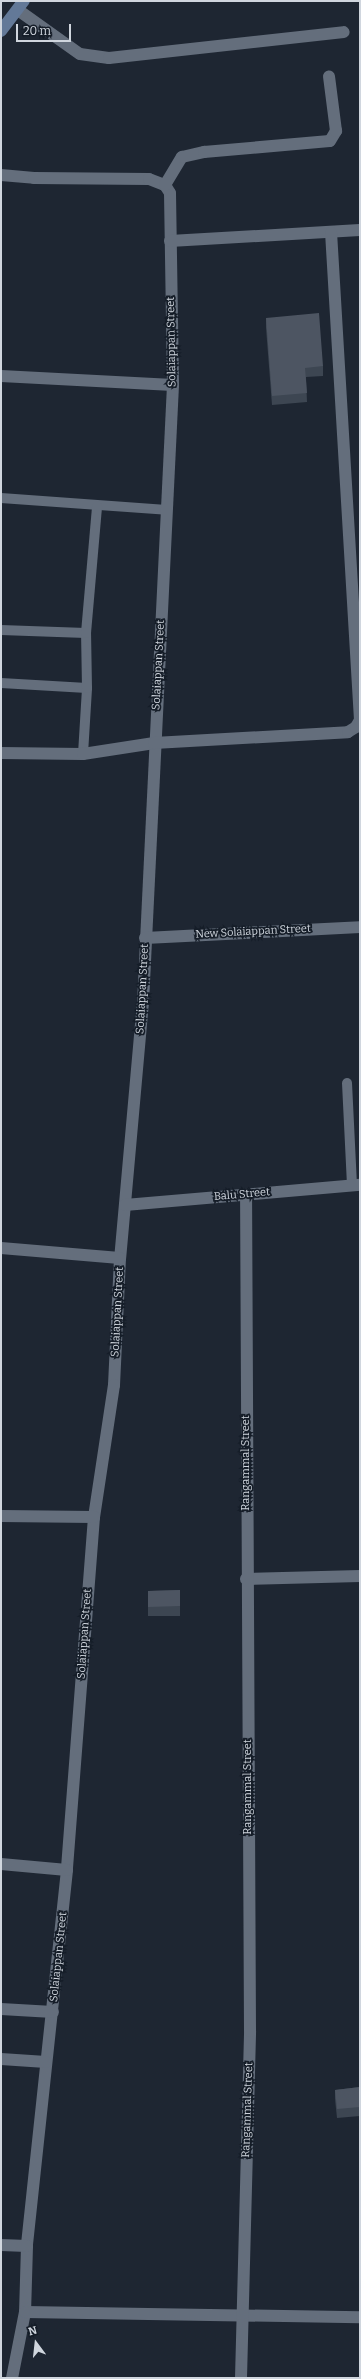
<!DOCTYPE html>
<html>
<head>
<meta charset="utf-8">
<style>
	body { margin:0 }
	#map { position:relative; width:361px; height:2379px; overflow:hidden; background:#1e2632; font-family:Bitter,serif }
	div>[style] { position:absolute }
	.lane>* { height:10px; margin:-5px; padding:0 5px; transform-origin:5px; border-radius:5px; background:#646e7c }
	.street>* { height:12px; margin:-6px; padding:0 6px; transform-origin:6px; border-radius:6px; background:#646e7c }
	.secondary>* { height:12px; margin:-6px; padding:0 6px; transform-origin:6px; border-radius:6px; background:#637998 }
	.wall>* { inset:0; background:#3d4652 }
	.building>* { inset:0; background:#4d5562 }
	span { translate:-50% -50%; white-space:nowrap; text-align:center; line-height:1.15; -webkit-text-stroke:3.5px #151d28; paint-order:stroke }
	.street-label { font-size:11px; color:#d0d6de }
	.frame { position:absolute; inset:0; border:2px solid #d0d6de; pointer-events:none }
	.north { position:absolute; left:16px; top:2323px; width:40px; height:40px; -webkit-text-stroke:3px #151d28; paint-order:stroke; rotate:345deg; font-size:11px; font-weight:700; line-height:16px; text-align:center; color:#d0d6de }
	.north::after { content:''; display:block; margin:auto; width:14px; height:18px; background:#d0d6de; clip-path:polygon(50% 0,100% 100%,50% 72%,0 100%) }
	.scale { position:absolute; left:16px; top:24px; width:55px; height:18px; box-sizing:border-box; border:2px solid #d0d6de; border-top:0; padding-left:5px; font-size:12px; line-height:14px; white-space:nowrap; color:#d0d6de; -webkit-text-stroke:3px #151d28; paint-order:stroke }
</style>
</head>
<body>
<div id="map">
	<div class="lane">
		<i style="left:1px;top:498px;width:166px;rotate:4.1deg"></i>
		<i style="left:1px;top:630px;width:85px;rotate:2deg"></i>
		<i style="left:1px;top:683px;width:86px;rotate:3.3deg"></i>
		<i style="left:83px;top:754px;width:66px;rotate:-86.5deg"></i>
		<i style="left:87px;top:688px;width:55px;rotate:-91deg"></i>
		<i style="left:86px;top:633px;width:127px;rotate:-85deg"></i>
		<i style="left:347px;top:1083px;width:102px;rotate:87.2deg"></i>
	</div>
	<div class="street">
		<i style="left:18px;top:10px;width:76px;rotate:35.4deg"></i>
		<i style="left:80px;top:54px;width:29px;rotate:8deg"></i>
		<i style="left:109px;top:58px;width:236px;rotate:-6.3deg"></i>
		<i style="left:1px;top:175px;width:33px;rotate:5deg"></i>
		<i style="left:34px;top:178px;width:115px;rotate:0.5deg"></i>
		<i style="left:149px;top:179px;width:17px;rotate:21deg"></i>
		<i style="left:165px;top:185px;width:9px;rotate:58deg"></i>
		<i style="left:170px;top:193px;width:192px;rotate:89.1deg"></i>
		<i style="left:173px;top:385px;width:618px;rotate:92.78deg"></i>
		<i style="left:143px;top:1002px;width:257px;rotate:95.1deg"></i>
		<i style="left:120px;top:1258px;width:127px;rotate:92.7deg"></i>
		<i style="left:114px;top:1385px;width:134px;rotate:98.6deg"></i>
		<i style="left:94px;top:1517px;width:354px;rotate:94.4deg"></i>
		<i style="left:67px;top:1870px;width:378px;rotate:96.1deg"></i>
		<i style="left:27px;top:2246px;width:66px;rotate:91.7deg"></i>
		<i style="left:25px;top:2312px;width:67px;rotate:101.1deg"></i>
		<i style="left:165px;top:185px;width:33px;rotate:-59deg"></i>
		<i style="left:182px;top:157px;width:23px;rotate:-13deg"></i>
		<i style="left:204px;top:152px;width:126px;rotate:-5deg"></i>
		<i style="left:330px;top:141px;width:12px;rotate:-59deg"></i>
		<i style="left:336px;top:131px;width:55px;rotate:-97.3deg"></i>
		<i style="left:170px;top:241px;width:190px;rotate:-3.3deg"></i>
		<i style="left:1px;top:376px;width:172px;rotate:3deg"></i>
		<i style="left:1px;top:753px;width:82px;rotate:0.7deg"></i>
		<i style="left:83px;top:754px;width:72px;rotate:-8.8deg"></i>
		<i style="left:154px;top:743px;width:194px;rotate:-3.2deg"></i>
		<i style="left:348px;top:732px;width:9px;rotate:-32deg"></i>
		<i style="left:356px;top:727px;width:8px;rotate:-60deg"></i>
		<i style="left:360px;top:720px;width:488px;rotate:-93.4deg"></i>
		<i style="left:145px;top:938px;width:215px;rotate:-2.9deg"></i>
		<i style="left:125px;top:1205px;width:236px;rotate:-4.9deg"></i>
		<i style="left:1px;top:1248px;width:119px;rotate:4.8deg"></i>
		<i style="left:1px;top:1516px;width:93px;rotate:0.6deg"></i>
		<i style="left:246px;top:1579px;width:114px;rotate:-1.5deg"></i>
		<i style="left:1px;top:1864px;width:66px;rotate:5.2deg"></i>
		<i style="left:1px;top:2009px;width:52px;rotate:3.3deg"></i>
		<i style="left:1px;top:2059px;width:45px;rotate:3.8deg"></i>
		<i style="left:1px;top:2245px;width:26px;rotate:2deg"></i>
		<i style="left:25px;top:2312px;width:335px;rotate:0.9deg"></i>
		<i style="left:241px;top:2378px;width:347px;rotate:-88.5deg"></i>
		<i style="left:250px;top:2031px;width:836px;rotate:-90.27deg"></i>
	</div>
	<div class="secondary">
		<i style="left:1px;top:31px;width:38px;rotate:-53deg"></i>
	</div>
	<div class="wall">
		<i style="clip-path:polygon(266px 318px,323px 366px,323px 376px,306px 377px,307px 402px,272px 405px,266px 328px)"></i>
		<i style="clip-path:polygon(180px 1590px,180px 1616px,148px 1616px,148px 1591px)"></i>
		<i style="clip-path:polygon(360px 2087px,360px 2116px,337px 2118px,335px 2099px,335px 2090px)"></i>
	</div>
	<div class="building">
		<i style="clip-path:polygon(319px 313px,323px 366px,305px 368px,307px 393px,272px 396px,266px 318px)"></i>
		<i style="clip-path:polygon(180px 1590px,180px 1606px,148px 1607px,148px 1591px)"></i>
		<i style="clip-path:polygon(360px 2087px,360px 2107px,337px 2109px,335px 2090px)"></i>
	</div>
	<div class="street-label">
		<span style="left:172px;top:342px;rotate:-91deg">Solaiappan Street</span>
		<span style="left:159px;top:665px;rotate:-87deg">Solaiappan Street</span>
		<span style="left:253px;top:932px;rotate:-3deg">New Solaiappan Street</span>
		<span style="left:143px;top:989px;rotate:-87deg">Solaiappan Street</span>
		<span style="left:242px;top:1195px;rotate:-5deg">Balu Street</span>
		<span style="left:118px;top:1312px;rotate:-87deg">Solaiappan Street</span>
		<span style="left:246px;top:1463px;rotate:-90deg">Rangammal Street</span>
		<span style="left:85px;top:1634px;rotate:-86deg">Solaiappan Street</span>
		<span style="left:248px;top:1787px;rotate:-90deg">Rangammal Street</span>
		<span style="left:59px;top:1957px;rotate:-84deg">Solaiappan Street</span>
		<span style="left:248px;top:2110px;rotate:-88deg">Rangammal Street</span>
	</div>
	<div class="frame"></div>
	<div class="north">N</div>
	<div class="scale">20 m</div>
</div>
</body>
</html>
